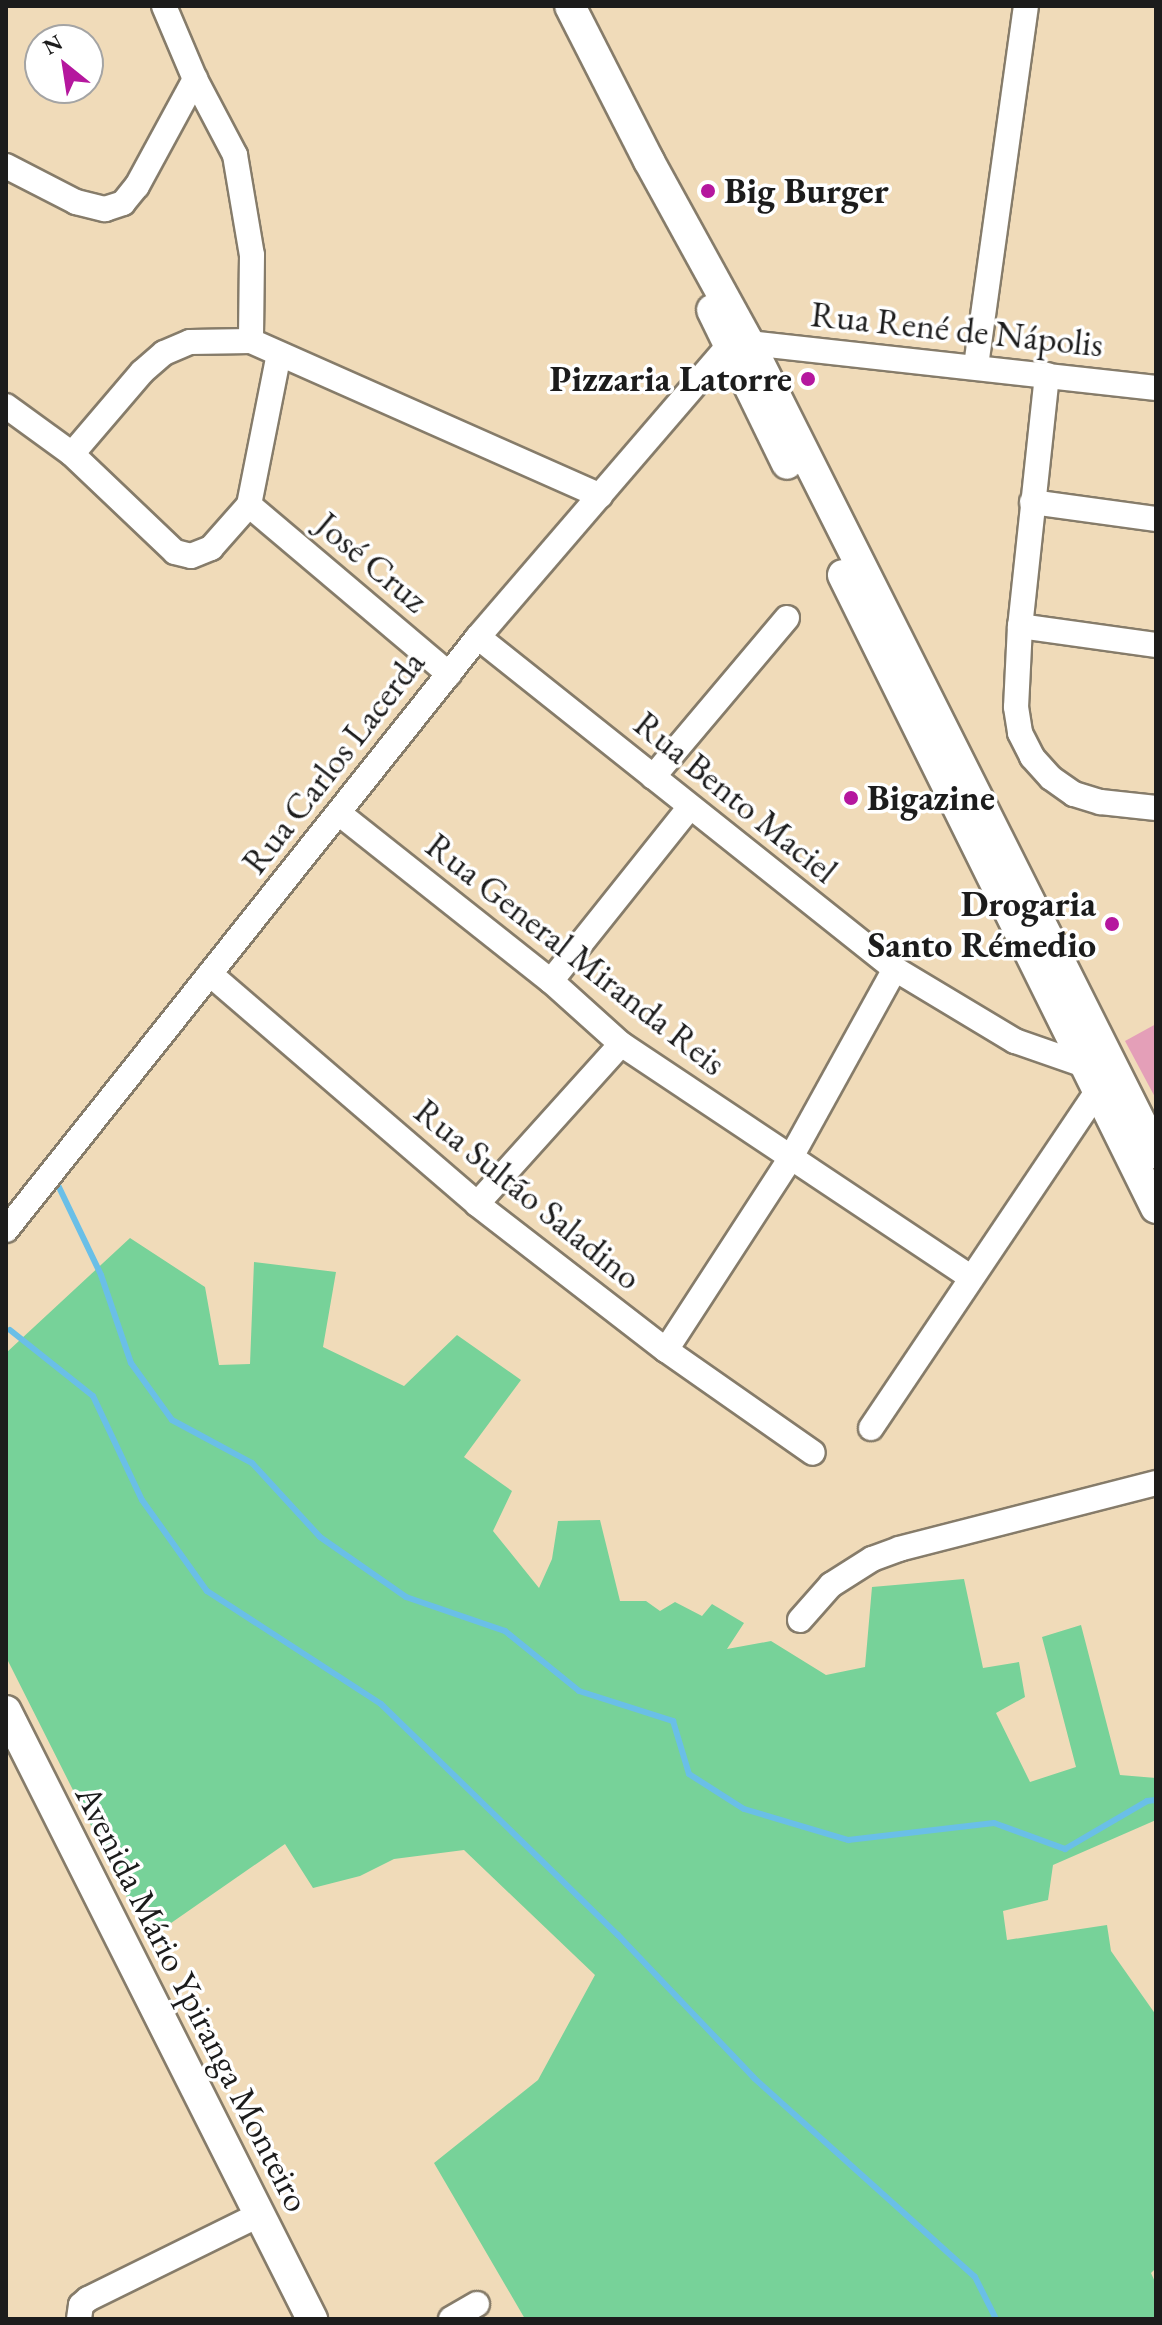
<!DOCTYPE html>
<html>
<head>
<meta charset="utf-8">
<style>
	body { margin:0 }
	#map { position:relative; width:1162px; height:2325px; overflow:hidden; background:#f0dbb9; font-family:"EB Garamond",serif }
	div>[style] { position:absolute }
	.green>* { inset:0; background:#77d299 }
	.stream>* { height:6px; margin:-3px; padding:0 3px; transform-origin:3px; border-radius:3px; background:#6abfe7 }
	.building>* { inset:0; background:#e49fb8 }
	.roads { filter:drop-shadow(2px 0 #867c6a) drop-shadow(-2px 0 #867c6a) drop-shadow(0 2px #867c6a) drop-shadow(0 -2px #867c6a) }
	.minor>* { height:24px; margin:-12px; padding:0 12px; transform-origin:12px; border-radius:12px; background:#fff }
	.major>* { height:30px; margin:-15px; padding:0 15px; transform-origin:15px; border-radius:15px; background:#fff }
	.dots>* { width:22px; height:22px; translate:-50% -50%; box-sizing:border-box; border:4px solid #fff; border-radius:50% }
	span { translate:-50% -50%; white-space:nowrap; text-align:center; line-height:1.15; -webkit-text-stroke:7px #fff; paint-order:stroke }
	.poi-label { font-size:36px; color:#1c1c1c; font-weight:700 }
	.left { translate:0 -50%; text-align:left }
	.right { translate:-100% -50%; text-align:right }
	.street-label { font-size:36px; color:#1c1c1c }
	.frame { position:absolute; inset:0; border:8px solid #1c1c1c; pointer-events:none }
	.north { position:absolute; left:24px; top:24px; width:80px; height:80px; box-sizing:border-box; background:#fff; border:2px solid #a4a4a4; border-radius:50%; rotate:330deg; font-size:22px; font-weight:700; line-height:32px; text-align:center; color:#1c1c1c }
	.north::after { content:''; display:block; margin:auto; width:28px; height:36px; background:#b5179e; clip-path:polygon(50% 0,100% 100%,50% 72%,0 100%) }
</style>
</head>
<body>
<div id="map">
	<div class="green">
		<i style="clip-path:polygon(130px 1238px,205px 1287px,219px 1365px,250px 1364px,254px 1262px,336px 1272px,323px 1347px,404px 1386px,457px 1335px,521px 1380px,464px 1457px,512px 1491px,493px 1531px,539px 1588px,552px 1559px,558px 1521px,600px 1520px,620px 1601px,646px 1601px,660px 1611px,675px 1602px,702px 1616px,712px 1604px,744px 1623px,727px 1649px,771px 1641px,826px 1675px,865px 1667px,872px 1587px,964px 1579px,983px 1668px,1019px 1662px,1025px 1697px,996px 1713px,1030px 1782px,1076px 1767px,1042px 1637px,1081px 1625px,1120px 1775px,1156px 1778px,1156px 1820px,1053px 1865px,1048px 1900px,1003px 1911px,1007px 1940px,1107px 1925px,1111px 1951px,1156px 2015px,1156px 2268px,1151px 2273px,1156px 2284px,1156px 2319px,525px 2319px,434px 2163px,538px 2080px,595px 1975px,464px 1850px,394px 1859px,360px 1876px,313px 1888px,285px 1844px,148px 1939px,6px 1657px,6px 1353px)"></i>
	</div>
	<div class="stream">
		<i style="left:57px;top:1183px;width:102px;rotate:64.4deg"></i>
		<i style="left:101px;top:1275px;width:93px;rotate:71.2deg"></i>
		<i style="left:131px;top:1363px;width:70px;rotate:54.3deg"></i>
		<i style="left:172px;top:1420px;width:91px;rotate:28.3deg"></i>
		<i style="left:252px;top:1463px;width:100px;rotate:47.4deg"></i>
		<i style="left:320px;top:1537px;width:105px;rotate:34.9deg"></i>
		<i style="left:406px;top:1597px;width:105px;rotate:19deg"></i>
		<i style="left:505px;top:1631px;width:95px;rotate:39deg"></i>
		<i style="left:579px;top:1691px;width:99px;rotate:17.7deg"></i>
		<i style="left:673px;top:1721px;width:55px;rotate:73.2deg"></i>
		<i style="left:689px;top:1774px;width:65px;rotate:32.5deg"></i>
		<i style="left:744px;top:1809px;width:109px;rotate:16.6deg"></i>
		<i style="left:848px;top:1840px;width:147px;rotate:-6.6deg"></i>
		<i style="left:994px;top:1823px;width:76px;rotate:20.1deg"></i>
		<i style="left:1065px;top:1849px;width:95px;rotate:-30.3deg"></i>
		<i style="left:1147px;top:1801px;width:9px;rotate:-6deg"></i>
		<i style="left:10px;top:1330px;width:106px;rotate:38.5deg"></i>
		<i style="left:93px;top:1396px;width:115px;rotate:64.8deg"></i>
		<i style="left:142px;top:1500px;width:112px;rotate:54.5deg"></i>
		<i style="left:207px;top:1591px;width:207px;rotate:33deg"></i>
		<i style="left:381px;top:1704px;width:331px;rotate:44.3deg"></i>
		<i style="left:618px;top:1935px;width:197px;rotate:46.4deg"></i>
		<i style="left:754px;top:2078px;width:297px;rotate:42deg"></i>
		<i style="left:975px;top:2277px;width:47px;rotate:63.4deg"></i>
	</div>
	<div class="building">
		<i style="clip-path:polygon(1156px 1024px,1156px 1099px,1125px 1041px)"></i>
	</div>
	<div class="roads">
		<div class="minor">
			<i style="left:164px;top:6px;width:79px;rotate:67deg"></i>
			<i style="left:195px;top:79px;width:86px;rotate:62.2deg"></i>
			<i style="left:235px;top:155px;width:101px;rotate:80.4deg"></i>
			<i style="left:252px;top:255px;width:86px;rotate:90.7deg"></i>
			<i style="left:6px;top:166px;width:79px;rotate:27.2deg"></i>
			<i style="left:76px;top:202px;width:30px;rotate:14deg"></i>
			<i style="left:105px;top:209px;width:19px;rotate:-18deg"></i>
			<i style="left:123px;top:203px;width:22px;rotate:-51deg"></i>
			<i style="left:137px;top:186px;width:122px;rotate:-61.5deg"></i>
			<i style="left:749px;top:343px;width:409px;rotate:6.3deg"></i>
			<i style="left:976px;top:366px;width:363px;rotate:-82.1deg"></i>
			<i style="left:1047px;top:375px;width:252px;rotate:96.1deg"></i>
			<i style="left:1020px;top:626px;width:81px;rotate:92.8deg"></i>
			<i style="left:1016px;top:707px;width:26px;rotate:81deg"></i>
			<i style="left:1020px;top:733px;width:27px;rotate:63deg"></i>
			<i style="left:1032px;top:757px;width:28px;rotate:48deg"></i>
			<i style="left:1051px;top:778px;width:28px;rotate:35deg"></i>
			<i style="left:1074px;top:794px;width:28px;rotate:17deg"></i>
			<i style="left:1101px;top:802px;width:55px;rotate:6.2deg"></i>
			<i style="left:6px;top:406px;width:82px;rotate:36deg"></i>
			<i style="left:72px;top:454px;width:142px;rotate:43.6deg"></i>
			<i style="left:175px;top:552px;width:16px;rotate:14deg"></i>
			<i style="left:191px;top:556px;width:22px;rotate:-22deg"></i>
			<i style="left:211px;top:548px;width:57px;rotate:-48.5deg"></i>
			<i style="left:249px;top:505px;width:154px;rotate:-78.8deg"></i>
			<i style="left:72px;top:454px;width:108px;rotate:-49.5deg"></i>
			<i style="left:142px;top:372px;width:29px;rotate:-41deg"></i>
			<i style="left:164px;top:353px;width:28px;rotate:-23deg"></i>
			<i style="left:190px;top:342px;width:61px;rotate:-0.9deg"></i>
			<i style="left:251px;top:341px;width:382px;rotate:23.9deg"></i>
			<i style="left:1032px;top:502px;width:125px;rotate:7.8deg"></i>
			<i style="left:249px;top:505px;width:262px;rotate:40.2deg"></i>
			<i style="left:1020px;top:626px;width:137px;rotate:8deg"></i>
			<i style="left:478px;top:637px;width:533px;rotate:38.53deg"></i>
			<i style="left:895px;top:969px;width:140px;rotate:31deg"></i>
			<i style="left:1015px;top:1041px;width:73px;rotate:19.2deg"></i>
			<i style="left:653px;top:777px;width:208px;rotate:-49.9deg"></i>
			<i style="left:340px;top:814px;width:269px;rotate:38.4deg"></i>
			<i style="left:551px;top:981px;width:94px;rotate:42deg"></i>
			<i style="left:621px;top:1044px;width:420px;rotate:33.7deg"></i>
			<i style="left:210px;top:974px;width:352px;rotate:40.7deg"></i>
			<i style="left:477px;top:1204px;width:239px;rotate:37.7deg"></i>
			<i style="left:666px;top:1350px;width:179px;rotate:35deg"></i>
			<i style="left:551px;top:981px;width:221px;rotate:-51.4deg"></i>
			<i style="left:477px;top:1204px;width:215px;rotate:-48deg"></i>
			<i style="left:6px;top:1230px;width:758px;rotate:-51.48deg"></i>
			<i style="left:478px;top:637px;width:382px;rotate:-49.3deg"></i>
			<i style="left:666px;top:1350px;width:228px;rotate:-57deg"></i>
			<i style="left:790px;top:1159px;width:217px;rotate:-61.1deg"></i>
			<i style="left:871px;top:1428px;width:407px;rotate:-56.1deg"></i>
			<i style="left:800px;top:1620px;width:47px;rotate:-48.5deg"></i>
			<i style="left:831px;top:1585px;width:49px;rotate:-32.4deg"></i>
			<i style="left:872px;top:1559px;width:29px;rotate:-20deg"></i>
			<i style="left:899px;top:1549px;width:265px;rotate:-14.4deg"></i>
			<i style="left:79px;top:2319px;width:14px;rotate:-82deg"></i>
			<i style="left:81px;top:2305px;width:9px;rotate:-41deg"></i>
			<i style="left:88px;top:2299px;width:191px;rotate:-26.2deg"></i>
			<i style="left:451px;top:2319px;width:30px;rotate:-30deg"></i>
		</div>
		<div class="major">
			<i style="left:570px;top:6px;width:174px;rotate:63deg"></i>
			<i style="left:649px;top:161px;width:208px;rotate:61.2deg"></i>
			<i style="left:749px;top:343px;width:907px;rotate:63.32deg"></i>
			<i style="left:712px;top:310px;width:171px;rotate:64deg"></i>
			<i style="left:843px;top:575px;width:706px;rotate:63.69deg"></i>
			<i style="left:6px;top:1711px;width:681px;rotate:63.28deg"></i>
		</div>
	</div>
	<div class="dots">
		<i style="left:708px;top:191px;background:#b5179e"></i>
		<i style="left:808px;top:379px;background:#b5179e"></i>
		<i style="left:851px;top:798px;background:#b5179e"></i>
		<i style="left:1112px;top:924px;background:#b5179e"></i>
	</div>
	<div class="poi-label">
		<span class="left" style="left:724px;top:191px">Big Burger</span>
		<span class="right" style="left:792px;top:379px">Pizzaria Latorre</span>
		<span class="left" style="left:867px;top:798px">Bigazine</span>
		<span class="right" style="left:1096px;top:924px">Drogaria<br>Santo Rémedio</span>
	</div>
	<div class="street-label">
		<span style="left:957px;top:329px;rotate:6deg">Rua René de Nápolis</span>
		<span style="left:372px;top:562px;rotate:40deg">José Cruz</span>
		<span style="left:333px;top:762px;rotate:-52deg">Rua Carlos Lacerda</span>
		<span style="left:736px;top:797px;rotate:39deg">Rua Bento Maciel</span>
		<span style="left:576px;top:954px;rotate:38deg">Rua General Miranda Reis</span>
		<span style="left:528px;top:1194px;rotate:39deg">Rua Sultão Saladino</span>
		<span style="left:193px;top:1998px;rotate:63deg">Avenida Mário Ypiranga Monteiro</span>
	</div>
	<div class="frame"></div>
	<div class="north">N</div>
</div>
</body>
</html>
